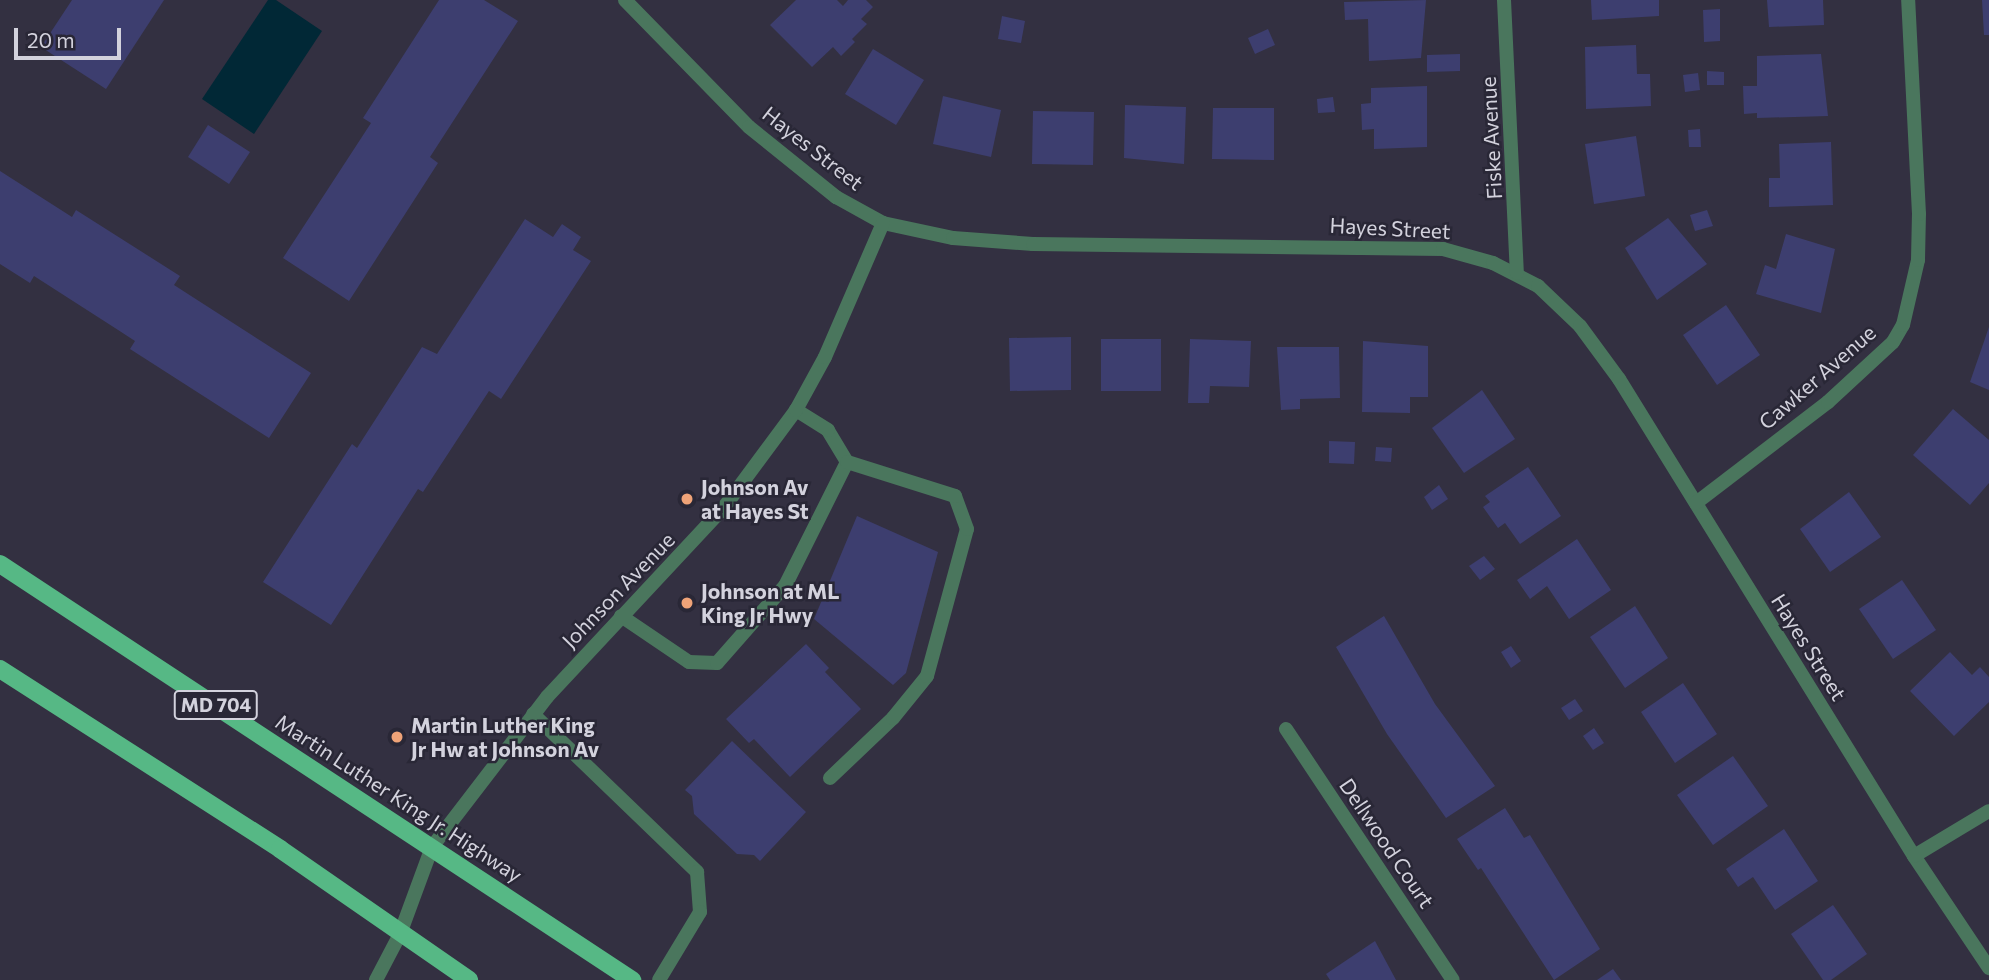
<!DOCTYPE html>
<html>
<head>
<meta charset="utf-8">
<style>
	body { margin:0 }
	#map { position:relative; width:1989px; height:980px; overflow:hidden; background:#333041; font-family:Commissioner,sans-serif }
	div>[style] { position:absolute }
	.water>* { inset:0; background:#012836 }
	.building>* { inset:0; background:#3d3e6f }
	.lane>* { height:14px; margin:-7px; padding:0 7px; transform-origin:7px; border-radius:7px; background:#4a765d }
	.street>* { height:14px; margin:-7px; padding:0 7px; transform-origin:7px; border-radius:7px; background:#4a765d }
	.primary>* { height:18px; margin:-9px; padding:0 9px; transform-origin:9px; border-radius:9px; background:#56b885 }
	.dots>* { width:19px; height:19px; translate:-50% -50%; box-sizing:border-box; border:4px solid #292736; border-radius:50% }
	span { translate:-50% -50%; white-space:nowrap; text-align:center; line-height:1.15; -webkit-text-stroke:5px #292736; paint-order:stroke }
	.shield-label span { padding:2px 5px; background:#292736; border:2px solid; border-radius:5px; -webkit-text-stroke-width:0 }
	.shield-label { font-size:19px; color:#d3d2dd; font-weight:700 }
	.street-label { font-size:21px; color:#d3d2dd }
	.poi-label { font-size:21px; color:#d3d2dd; font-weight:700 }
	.left { translate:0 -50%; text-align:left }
	.scale { position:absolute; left:14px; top:28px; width:107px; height:32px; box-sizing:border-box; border:4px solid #d3d2dd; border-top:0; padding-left:9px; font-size:21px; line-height:24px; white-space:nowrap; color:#d3d2dd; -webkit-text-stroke:5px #292736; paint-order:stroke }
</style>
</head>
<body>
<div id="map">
	<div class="water">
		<i style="clip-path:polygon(268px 0,276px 0,322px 31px,254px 134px,202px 99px)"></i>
	</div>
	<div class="building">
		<i style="clip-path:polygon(72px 0,164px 0,106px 89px,41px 47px)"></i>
		<i style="clip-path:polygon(439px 0,484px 0,518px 21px,430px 157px,438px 163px,349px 301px,283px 258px,371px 123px,363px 118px)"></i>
		<i style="clip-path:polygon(796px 0,837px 0,843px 6px,848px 0,866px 0,873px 7px,861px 19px,867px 24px,852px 39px,855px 42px,841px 56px,833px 47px,812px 67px,770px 25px)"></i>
		<i style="clip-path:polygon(1426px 0,1421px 58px,1369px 61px,1368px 19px,1345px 20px,1344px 2px)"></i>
		<i style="clip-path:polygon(1591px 0,1659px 0,1659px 16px,1592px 20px)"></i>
		<i style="clip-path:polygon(1767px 0,1823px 0,1824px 25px,1769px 27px)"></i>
		<i style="clip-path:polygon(1982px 0,1989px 0,1989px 35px,1984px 35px)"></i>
		<i style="clip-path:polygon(1720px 9px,1720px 41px,1704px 42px,1703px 10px)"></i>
		<i style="clip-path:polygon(1002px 16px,1025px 21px,1021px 43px,998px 39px)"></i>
		<i style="clip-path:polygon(1268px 29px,1275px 45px,1255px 54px,1248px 38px)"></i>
		<i style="clip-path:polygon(1636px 45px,1637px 74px,1650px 74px,1651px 106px,1586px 109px,1585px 47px)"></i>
		<i style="clip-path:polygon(873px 49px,924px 80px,896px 125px,845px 94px)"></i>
		<i style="clip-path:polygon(1460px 54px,1460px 71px,1427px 72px,1427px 55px)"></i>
		<i style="clip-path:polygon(1821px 54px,1828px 116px,1757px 118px,1757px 113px,1744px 114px,1743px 86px,1757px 86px,1757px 56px)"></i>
		<i style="clip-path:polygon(1707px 71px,1724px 72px,1724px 85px,1707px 85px)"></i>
		<i style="clip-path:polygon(1698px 73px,1700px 90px,1685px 92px,1683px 75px)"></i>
		<i style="clip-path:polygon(1427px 86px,1427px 147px,1374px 149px,1374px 129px,1362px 130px,1361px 104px,1371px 103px,1371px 88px)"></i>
		<i style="clip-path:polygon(943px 96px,1001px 110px,991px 157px,933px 144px)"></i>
		<i style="clip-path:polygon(1333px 97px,1335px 112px,1318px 113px,1317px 99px)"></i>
		<i style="clip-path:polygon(1125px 105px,1186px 107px,1184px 164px,1124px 158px)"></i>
		<i style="clip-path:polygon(1213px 108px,1274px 108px,1274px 160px,1212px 159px)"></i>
		<i style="clip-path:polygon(1033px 111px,1094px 112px,1093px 165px,1032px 164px)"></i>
		<i style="clip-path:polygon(208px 125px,250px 152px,229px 184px,188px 157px)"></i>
		<i style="clip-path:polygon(1700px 129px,1701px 147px,1689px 147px,1688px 130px)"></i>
		<i style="clip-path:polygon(1636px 136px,1645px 196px,1594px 204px,1585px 144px)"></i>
		<i style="clip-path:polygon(1831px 142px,1833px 205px,1769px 207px,1769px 178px,1780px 178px,1779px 144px)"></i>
		<i style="clip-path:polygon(0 171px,72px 217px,76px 210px,180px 276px,174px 285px,311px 373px,269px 438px,130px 349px,135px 341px,115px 328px,34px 276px,30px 283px,0 264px)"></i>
		<i style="clip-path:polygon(1707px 210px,1713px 226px,1695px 231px,1690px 215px)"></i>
		<i style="clip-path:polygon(1668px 218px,1707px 264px,1657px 300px,1625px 248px)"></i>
		<i style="clip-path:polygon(525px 219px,553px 237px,562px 224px,581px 237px,573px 250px,591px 261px,501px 399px,489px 391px,423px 492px,418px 489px,331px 625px,263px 582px,352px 444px,357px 448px,422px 347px,437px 354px)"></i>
		<i style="clip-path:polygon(1786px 234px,1835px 249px,1821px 313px,1756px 294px,1765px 265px,1776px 269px)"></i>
		<i style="clip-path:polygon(1726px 305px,1760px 355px,1717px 385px,1683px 335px)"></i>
		<i style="clip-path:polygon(1989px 327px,1989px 390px,1970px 382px)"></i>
		<i style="clip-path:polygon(1071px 337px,1071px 390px,1010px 391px,1009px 338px)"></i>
		<i style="clip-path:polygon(1101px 339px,1161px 339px,1161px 391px,1101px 391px)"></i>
		<i style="clip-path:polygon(1190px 339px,1251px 341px,1249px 387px,1210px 386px,1209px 403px,1188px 403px)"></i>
		<i style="clip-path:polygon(1363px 341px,1428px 346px,1428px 397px,1410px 397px,1410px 413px,1362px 412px)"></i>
		<i style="clip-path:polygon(1277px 347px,1339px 347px,1340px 398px,1300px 399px,1300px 409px,1281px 410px)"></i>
		<i style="clip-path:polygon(1482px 390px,1515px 439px,1464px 473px,1432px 428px)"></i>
		<i style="clip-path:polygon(1953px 409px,1989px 440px,1989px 483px,1970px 505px,1913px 455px)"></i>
		<i style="clip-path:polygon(1329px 441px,1355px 442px,1354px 464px,1329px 463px)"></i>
		<i style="clip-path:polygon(1376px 447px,1392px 448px,1391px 462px,1375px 461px)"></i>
		<i style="clip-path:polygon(1528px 467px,1561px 516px,1520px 544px,1505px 523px,1498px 528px,1483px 507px,1490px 502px,1485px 496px)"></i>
		<i style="clip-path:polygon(1439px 485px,1448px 499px,1432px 510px,1424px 497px)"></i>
		<i style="clip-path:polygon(1849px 492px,1881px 537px,1830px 572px,1800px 529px)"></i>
		<i style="clip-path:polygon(857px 516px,938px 552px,906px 673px,893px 685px,814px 619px)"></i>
		<i style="clip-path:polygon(1577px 539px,1611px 590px,1569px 619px,1547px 586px,1530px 599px,1517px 580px)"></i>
		<i style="clip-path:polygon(1484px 556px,1495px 569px,1480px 580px,1469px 566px)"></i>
		<i style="clip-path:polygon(1902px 580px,1936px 630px,1893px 659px,1859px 609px)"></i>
		<i style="clip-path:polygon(1635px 606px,1668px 658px,1625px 688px,1590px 637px)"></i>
		<i style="clip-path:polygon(1384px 616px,1435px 704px,1495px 786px,1446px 818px,1387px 734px,1336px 647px)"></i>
		<i style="clip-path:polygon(806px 644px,829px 668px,825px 672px,861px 709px,790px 777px,754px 739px,749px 743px,726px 719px)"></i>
		<i style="clip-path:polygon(1511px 646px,1521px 661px,1511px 668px,1501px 652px)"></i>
		<i style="clip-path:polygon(1950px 652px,1972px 675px,1980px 667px,1989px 677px,1989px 702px,1954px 736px,1910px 691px)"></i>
		<i style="clip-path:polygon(1683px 683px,1717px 734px,1675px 763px,1641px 712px)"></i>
		<i style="clip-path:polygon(1575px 699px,1583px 711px,1569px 720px,1561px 708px)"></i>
		<i style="clip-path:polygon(1594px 728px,1604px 743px,1593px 750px,1583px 736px)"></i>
		<i style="clip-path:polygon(732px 741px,806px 812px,760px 861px,754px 855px,737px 854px,694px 814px,692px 796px,685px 790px)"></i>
		<i style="clip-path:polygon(1733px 756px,1768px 806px,1713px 845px,1677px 795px)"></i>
		<i style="clip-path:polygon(1505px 808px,1524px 838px,1530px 835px,1600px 949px,1554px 980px,1481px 868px,1478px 870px,1457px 839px)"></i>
		<i style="clip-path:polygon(1784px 829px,1818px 881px,1775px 910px,1753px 877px,1738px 887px,1726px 869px)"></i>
		<i style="clip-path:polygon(1833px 905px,1867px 954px,1831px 980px,1823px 980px,1791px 934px)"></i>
		<i style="clip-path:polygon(1375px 941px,1396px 980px,1330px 980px,1326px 974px)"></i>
		<i style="clip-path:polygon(1613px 969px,1621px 980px,1597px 980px)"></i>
	</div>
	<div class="lane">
		<i style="left:621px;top:616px;width:82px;rotate:34.1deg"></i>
		<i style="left:689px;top:662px;width:28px;rotate:2deg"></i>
		<i style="left:717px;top:663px;width:103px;rotate:-48.6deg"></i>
		<i style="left:785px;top:586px;width:139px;rotate:-63.4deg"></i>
		<i style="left:847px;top:462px;width:37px;rotate:-121deg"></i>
		<i style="left:828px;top:430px;width:38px;rotate:-148deg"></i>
		<i style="left:533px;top:714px;width:228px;rotate:43.9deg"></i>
		<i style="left:697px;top:872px;width:40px;rotate:85.7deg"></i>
		<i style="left:700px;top:912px;width:79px;rotate:121.1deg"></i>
		<i style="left:830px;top:778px;width:87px;rotate:-43.6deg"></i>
		<i style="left:893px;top:718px;width:54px;rotate:-51deg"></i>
		<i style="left:927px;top:676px;width:152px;rotate:-74.8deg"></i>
		<i style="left:967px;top:529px;width:35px;rotate:-110deg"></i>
		<i style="left:955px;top:496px;width:113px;rotate:-162.5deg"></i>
	</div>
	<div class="street">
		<i style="left:625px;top:0;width:177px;rotate:45.7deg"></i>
		<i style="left:749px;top:127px;width:112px;rotate:38.8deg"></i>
		<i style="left:836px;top:197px;width:54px;rotate:29deg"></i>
		<i style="left:883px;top:223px;width:72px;rotate:12.1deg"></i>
		<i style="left:953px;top:238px;width:80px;rotate:4.3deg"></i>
		<i style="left:1033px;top:244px;width:410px;rotate:0.7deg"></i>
		<i style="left:1443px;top:249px;width:52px;rotate:15.6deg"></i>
		<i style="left:1493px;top:263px;width:51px;rotate:27.1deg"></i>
		<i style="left:1538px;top:286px;width:58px;rotate:43.6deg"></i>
		<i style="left:1580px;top:326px;width:66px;rotate:53.7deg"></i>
		<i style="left:1619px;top:379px;width:561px;rotate:58.27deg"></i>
		<i style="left:1914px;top:856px;width:135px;rotate:56.2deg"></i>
		<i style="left:1504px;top:0;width:273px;rotate:87.3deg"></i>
		<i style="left:1696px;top:503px;width:166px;rotate:-37.4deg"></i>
		<i style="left:1828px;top:402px;width:88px;rotate:-42.7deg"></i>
		<i style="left:1893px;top:342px;width:20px;rotate:-60deg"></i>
		<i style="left:1903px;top:325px;width:67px;rotate:-77deg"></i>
		<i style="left:1918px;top:260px;width:46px;rotate:-88.8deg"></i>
		<i style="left:1919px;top:214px;width:214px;rotate:-92.9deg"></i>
		<i style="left:1286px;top:729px;width:301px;rotate:56.4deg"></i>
		<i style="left:1914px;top:856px;width:87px;rotate:-31deg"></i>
		<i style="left:376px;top:980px;width:52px;rotate:-62.4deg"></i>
		<i style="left:400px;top:934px;width:93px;rotate:-69.8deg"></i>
		<i style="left:432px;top:847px;width:189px;rotate:-52.5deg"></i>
		<i style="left:547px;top:697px;width:261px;rotate:-47deg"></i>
		<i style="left:725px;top:506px;width:119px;rotate:-53.5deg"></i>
		<i style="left:796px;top:410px;width:60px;rotate:-61.3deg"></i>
		<i style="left:825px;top:357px;width:146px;rotate:-66.6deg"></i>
	</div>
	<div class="primary">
		<i style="left:0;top:564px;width:757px;rotate:33.35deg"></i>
		<i style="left:0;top:669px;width:333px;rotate:32.7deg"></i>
		<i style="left:280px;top:849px;width:230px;rotate:34.7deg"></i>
	</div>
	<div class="dots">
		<i style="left:687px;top:499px;background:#efa378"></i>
		<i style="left:687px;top:603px;background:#efa378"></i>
		<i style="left:397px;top:737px;background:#efa378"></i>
	</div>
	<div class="shield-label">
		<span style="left:216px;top:705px">MD 704</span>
	</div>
	<div class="street-label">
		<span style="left:1491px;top:138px;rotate:-93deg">Fiske Avenue</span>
		<span style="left:813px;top:148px;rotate:38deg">Hayes Street</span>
		<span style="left:1390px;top:228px;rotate:3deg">Hayes Street</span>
		<span style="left:1817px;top:377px;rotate:-41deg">Cawker Avenue</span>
		<span style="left:618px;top:590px;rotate:-46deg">Johnson Avenue</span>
		<span style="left:1809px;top:647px;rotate:58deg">Hayes Street</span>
		<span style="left:399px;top:798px;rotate:33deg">Martin Luther King Jr. Highway</span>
		<span style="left:1387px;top:843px;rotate:56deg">Dellwood Court</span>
	</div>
	<div class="poi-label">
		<span class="left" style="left:701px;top:499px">Johnson Av<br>at Hayes St</span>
		<span class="left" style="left:701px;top:603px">Johnson at ML<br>King Jr Hwy</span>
		<span class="left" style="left:411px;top:737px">Martin Luther King<br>Jr Hw at Johnson Av</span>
	</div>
	<div class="scale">20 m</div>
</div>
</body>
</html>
